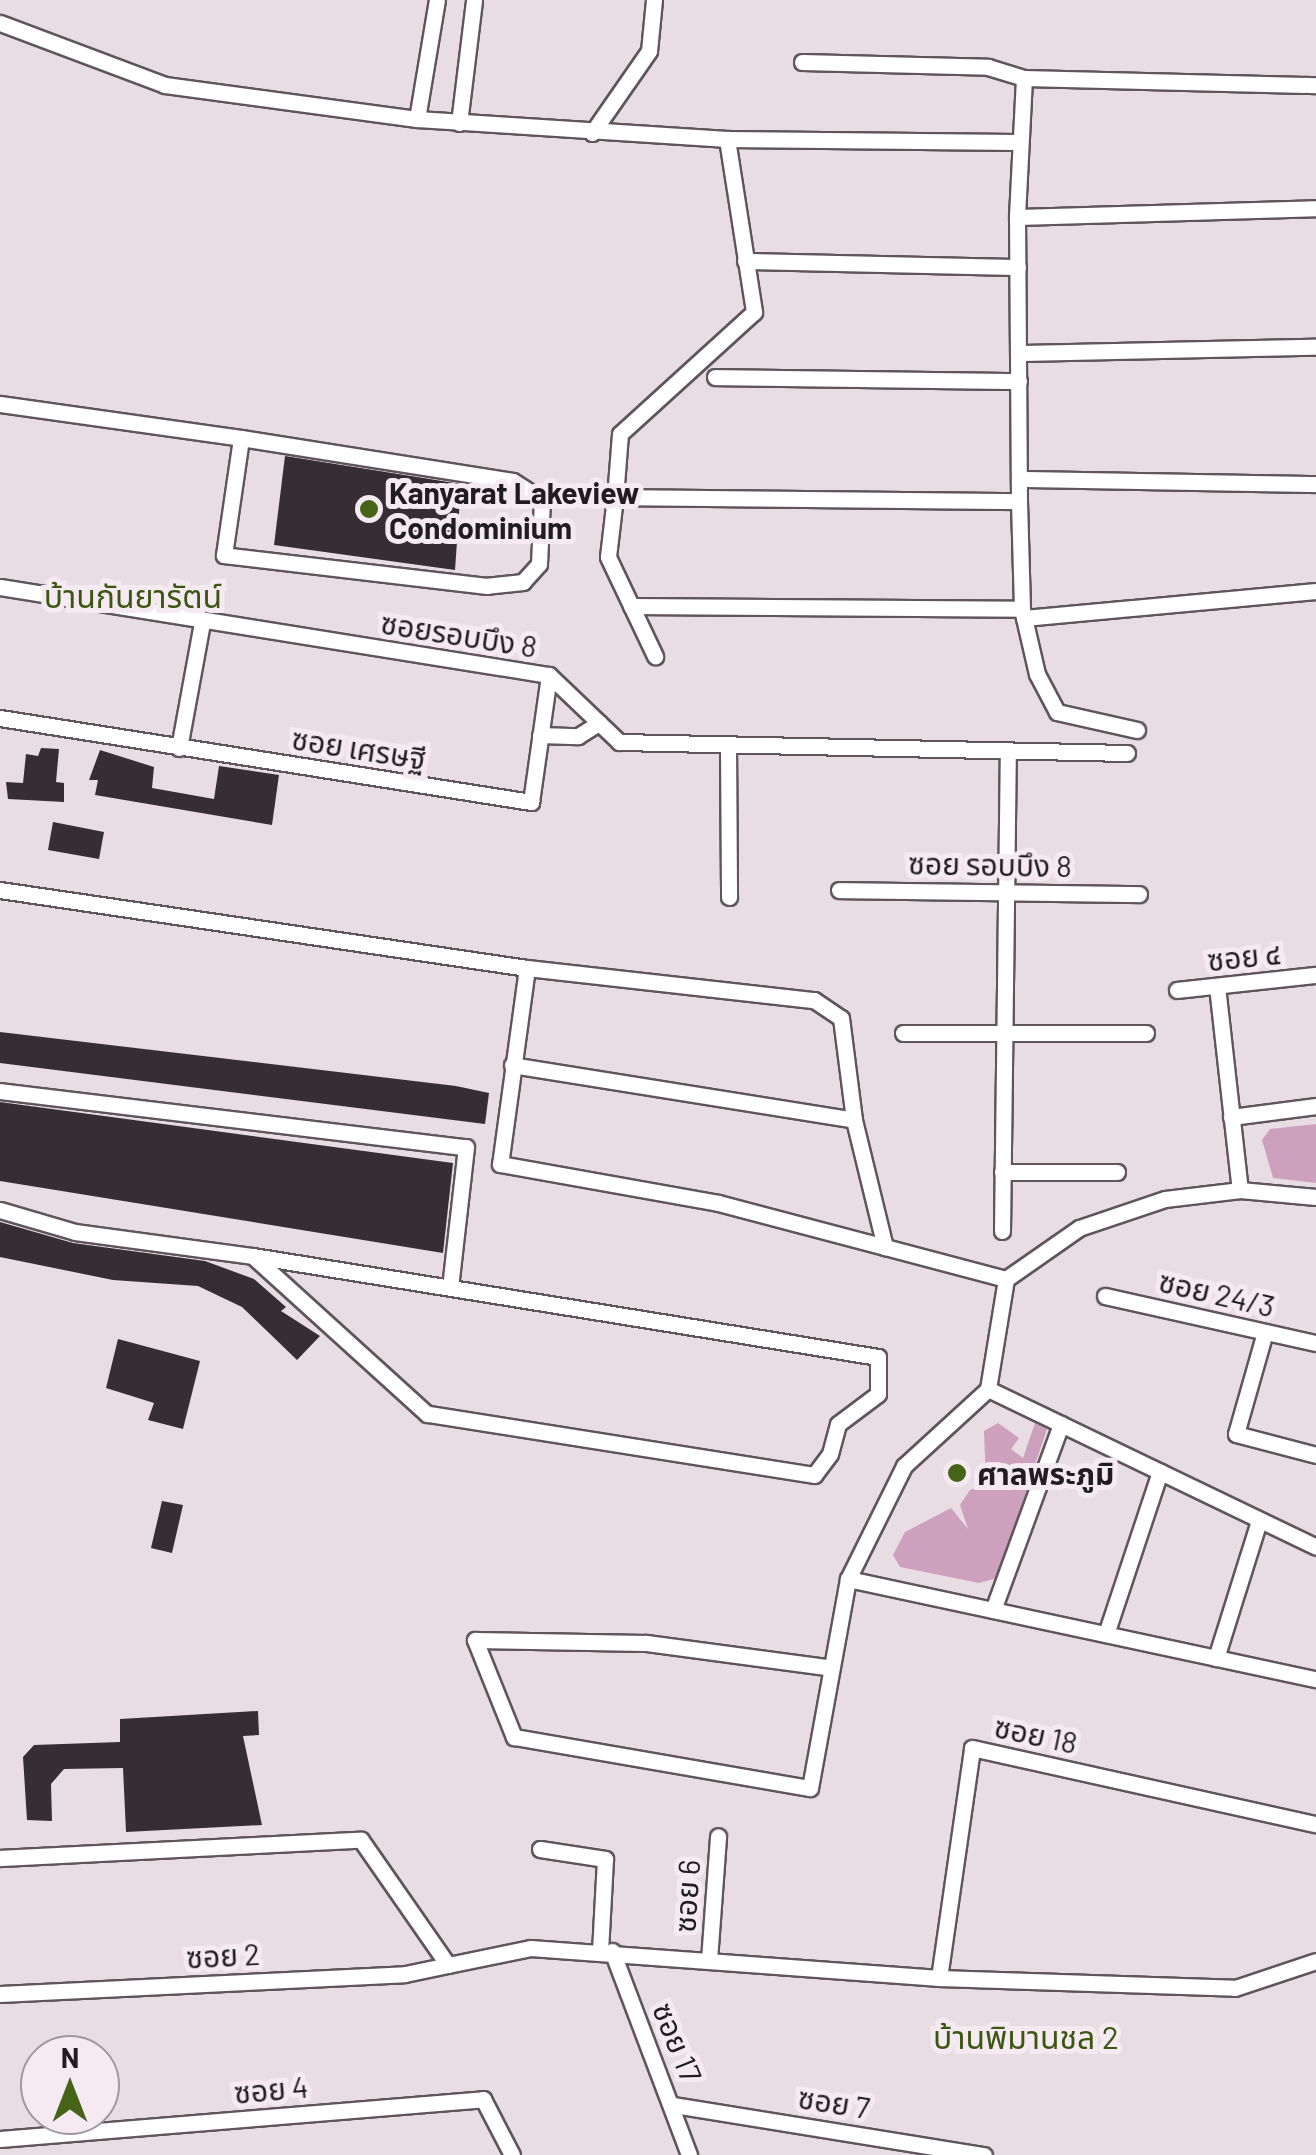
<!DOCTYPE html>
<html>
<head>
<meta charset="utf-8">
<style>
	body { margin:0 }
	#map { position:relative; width:1316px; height:2155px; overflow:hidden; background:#e9dde4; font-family:Barlow,"Noto Sans Thai",sans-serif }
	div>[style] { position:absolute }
	.green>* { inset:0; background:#cda1be }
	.building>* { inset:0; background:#372e34 }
	.roads { filter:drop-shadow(2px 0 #5f555b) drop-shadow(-2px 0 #5f555b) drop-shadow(0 2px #5f555b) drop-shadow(0 -2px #5f555b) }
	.street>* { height:15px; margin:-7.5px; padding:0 7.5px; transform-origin:7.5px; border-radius:7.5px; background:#fff }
	.dots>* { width:28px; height:28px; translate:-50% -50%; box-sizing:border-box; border:5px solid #f6eaf2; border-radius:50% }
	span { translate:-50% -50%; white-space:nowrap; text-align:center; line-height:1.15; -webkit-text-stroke:10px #f6eaf2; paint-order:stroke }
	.poi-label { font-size:30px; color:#201c1f; font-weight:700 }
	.left { translate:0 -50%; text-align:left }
	.street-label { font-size:30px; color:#201c1f }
	.neighbourhood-label { font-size:32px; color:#3b5611 }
	.north { position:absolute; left:20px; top:2035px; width:100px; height:100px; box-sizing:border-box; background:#f6eaf2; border:2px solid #a0989e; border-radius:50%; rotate:0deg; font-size:28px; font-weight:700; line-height:40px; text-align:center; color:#201c1f }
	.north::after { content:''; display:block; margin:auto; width:35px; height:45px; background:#466418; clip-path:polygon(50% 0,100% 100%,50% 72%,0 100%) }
</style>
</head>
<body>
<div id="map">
	<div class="green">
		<i style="clip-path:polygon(1316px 1124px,1316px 1183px,1273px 1178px,1262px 1140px,1270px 1129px)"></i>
		<i style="clip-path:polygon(998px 1423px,1019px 1438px,1011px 1449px,1023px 1458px,1035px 1423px,1047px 1429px,997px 1578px,979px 1583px,900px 1567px,893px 1555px,905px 1532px,951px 1508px,968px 1529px,960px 1505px,970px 1490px,986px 1485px,984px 1431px)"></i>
	</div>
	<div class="building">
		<i style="clip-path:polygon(285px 456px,461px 484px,455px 570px,274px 545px)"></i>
		<i style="clip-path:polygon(41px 748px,59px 749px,56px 782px,64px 783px,64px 802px,8px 799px,6px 782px,23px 783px,26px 754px,38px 756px)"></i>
		<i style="clip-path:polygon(100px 750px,154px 767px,152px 788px,214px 799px,219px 766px,279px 775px,272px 825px,95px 795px,98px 780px,89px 780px)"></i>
		<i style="clip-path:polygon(53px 822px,104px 832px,99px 859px,48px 850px)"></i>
		<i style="clip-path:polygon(0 1032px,456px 1086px,489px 1093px,485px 1124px,0 1063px)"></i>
		<i style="clip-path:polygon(0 1102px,453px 1163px,443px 1253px,0 1181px)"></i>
		<i style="clip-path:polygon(0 1222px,73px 1243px,205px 1261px,254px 1279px,286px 1307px,281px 1311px,320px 1336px,297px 1360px,242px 1307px,198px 1286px,113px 1280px,0 1257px)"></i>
		<i style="clip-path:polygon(118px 1339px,200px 1361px,183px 1429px,148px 1420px,154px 1403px,106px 1388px)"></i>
		<i style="clip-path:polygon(162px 1501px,183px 1505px,172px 1553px,151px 1548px)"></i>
		<i style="clip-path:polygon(258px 1711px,259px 1735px,243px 1736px,262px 1825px,126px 1832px,123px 1768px,64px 1769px,51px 1784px,52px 1821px,27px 1820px,23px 1757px,34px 1745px,120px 1742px,120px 1719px)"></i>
	</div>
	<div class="roads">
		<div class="street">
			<i style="left:0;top:23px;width:176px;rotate:20.6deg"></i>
			<i style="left:165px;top:85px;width:254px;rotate:7.7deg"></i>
			<i style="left:417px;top:119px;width:311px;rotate:3.7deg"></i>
			<i style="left:727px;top:139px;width:289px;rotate:0.6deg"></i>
			<i style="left:802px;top:62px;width:186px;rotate:1.5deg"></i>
			<i style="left:988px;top:67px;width:38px;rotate:17deg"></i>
			<i style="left:1024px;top:78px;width:292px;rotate:1.4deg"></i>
			<i style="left:1024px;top:78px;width:139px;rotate:92.9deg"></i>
			<i style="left:1017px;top:217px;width:299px;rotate:-1.7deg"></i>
			<i style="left:417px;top:119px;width:121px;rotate:-80.5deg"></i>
			<i style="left:459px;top:123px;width:124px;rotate:-83deg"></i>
			<i style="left:592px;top:133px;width:100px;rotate:-55.2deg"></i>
			<i style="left:649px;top:51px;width:51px;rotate:-84.4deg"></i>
			<i style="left:727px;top:139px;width:175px;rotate:81.1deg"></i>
			<i style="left:754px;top:312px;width:181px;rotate:137.7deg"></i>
			<i style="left:620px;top:434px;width:63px;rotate:94.5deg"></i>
			<i style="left:615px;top:497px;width:404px;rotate:0.6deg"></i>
			<i style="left:1019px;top:501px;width:284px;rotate:-90.4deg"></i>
			<i style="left:745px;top:261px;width:273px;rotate:1.3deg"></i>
			<i style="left:1018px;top:353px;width:298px;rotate:-1.2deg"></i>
			<i style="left:715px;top:377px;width:304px;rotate:0.8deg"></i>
			<i style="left:0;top:404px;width:243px;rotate:8deg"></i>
			<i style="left:241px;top:438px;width:275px;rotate:9deg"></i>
			<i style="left:513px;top:481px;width:35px;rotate:33deg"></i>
			<i style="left:542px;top:500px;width:64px;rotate:92.7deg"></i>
			<i style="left:539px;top:564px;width:24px;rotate:132deg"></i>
			<i style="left:523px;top:582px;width:36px;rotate:174deg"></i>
			<i style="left:487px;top:586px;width:265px;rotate:-173.3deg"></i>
			<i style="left:224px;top:555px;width:118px;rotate:-81.7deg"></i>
			<i style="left:1019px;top:479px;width:297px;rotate:1deg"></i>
			<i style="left:615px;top:497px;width:60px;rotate:96.7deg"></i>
			<i style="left:608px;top:557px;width:110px;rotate:64.6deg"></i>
			<i style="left:1019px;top:501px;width:108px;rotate:88.4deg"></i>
			<i style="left:1022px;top:609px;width:67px;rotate:77deg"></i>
			<i style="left:1037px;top:674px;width:43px;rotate:62.2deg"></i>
			<i style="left:1057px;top:712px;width:82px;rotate:12.7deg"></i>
			<i style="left:0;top:587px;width:556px;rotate:9.11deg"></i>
			<i style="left:549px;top:675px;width:97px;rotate:43.7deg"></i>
			<i style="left:619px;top:742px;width:508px;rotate:1.24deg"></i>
			<i style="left:631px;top:606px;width:391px;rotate:0.4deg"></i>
			<i style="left:1024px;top:618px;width:293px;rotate:-5.3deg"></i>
			<i style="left:0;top:718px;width:538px;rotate:8.99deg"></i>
			<i style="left:531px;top:802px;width:128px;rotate:-81.9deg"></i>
			<i style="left:540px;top:735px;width:38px;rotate:2deg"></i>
			<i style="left:578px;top:736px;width:25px;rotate:-32deg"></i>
			<i style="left:728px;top:745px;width:152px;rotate:89.6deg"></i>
			<i style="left:179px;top:748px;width:127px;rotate:-79.6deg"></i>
			<i style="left:0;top:890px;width:533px;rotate:8.42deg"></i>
			<i style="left:527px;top:968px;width:289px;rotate:6.4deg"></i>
			<i style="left:814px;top:1000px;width:32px;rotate:34deg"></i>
			<i style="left:841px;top:1018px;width:103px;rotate:82.7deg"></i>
			<i style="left:854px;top:1120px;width:131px;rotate:76.3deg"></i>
			<i style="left:885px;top:1247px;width:125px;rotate:14.8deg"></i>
			<i style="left:1006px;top:1279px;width:89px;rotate:-34.9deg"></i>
			<i style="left:1079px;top:1228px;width:91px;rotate:-18.6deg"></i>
			<i style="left:1165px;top:1199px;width:76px;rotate:-6.8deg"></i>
			<i style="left:1240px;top:1190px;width:76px;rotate:5.3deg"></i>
			<i style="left:839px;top:890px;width:300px;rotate:0.8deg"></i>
			<i style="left:527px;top:968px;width:198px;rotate:97.8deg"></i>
			<i style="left:500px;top:1164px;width:221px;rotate:10.1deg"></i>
			<i style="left:718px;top:1203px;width:173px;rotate:14.8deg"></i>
			<i style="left:1217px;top:986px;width:205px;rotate:83.6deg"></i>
			<i style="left:1177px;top:990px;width:140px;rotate:-6.2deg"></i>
			<i style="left:903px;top:1033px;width:243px"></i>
			<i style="left:512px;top:1065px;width:346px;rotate:9.1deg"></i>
			<i style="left:0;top:1091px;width:469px;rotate:6.9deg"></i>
			<i style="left:466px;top:1147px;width:141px;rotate:96.5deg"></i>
			<i style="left:1231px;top:1117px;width:86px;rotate:-7.4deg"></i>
			<i style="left:1002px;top:1172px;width:115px"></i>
			<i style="left:0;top:1210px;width:78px;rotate:16.3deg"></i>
			<i style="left:75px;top:1232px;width:180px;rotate:7.7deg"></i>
			<i style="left:253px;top:1256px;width:633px;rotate:9.18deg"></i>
			<i style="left:878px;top:1357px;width:37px;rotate:90deg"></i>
			<i style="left:878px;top:1394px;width:50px;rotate:143.1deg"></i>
			<i style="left:838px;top:1424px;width:31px;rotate:105deg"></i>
			<i style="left:830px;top:1454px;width:26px;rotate:127deg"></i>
			<i style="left:814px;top:1475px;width:392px;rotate:-171deg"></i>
			<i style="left:427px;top:1414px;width:235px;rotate:-137.8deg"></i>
			<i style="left:1002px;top:1231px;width:481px;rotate:-89.3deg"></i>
			<i style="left:1105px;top:1296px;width:216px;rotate:12.6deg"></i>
			<i style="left:1265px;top:1332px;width:106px;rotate:105.9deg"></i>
			<i style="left:1236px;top:1434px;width:83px;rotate:14.7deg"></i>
			<i style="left:988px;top:1389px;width:364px;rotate:25.7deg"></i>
			<i style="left:848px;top:1579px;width:479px;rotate:12.1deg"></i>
			<i style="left:993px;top:1610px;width:198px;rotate:-69.9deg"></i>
			<i style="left:1106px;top:1634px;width:171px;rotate:-71.6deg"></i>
			<i style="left:1216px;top:1658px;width:144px;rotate:-72.6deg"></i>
			<i style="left:826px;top:1667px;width:183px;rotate:-172.4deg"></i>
			<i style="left:645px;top:1643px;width:170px;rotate:-179deg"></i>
			<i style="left:475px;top:1640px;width:105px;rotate:68.1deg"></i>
			<i style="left:514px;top:1737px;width:300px;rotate:9.8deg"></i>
			<i style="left:810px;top:1788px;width:212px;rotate:-79.7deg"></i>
			<i style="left:848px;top:1579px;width:126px;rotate:-63.6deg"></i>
			<i style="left:904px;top:1466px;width:114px;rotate:-42.5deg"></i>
			<i style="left:988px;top:1389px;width:111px;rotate:-80.7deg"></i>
			<i style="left:540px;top:1849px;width:66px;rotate:8.7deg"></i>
			<i style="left:605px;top:1859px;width:92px;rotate:93.1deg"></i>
			<i style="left:0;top:1858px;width:361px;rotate:-2.9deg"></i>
			<i style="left:361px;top:1840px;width:152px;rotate:55.2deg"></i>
			<i style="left:448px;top:1965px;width:85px;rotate:-11.6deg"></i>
			<i style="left:531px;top:1948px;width:409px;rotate:4.2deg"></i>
			<i style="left:939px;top:1978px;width:296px;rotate:1.9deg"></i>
			<i style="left:1235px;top:1988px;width:85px;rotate:-18.4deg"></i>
			<i style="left:612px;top:1951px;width:218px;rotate:69.3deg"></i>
			<i style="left:709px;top:1960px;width:124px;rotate:-85.8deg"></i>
			<i style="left:939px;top:1978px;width:232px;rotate:-81.8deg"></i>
			<i style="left:972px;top:1748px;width:352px;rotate:12.5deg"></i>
			<i style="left:0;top:1994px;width:405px;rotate:-2.8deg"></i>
			<i style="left:405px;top:1974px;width:44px;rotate:-11.8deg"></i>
			<i style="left:674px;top:2105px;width:314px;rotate:9.2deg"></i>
			<i style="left:0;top:2139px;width:485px;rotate:-4.7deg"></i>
			<i style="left:483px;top:2099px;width:63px;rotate:62.6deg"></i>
		</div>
	</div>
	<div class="dots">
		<i style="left:369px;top:509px;background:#466418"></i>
		<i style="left:957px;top:1473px;background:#466418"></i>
	</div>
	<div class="poi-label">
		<span class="left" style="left:389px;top:509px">Kanyarat Lakeview<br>Condominium</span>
		<span class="left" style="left:977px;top:1473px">ศาลพระภูมิ</span>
	</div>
	<div class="street-label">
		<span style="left:459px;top:634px;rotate:9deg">ซอยรอบบึง 8</span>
		<span style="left:359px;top:748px;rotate:9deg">ซอย เศรษฐี</span>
		<span style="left:990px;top:864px;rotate:1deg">ซอย รอบบึง 8</span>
		<span style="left:1244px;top:956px;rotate:-6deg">ซอย ๔</span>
		<span style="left:1217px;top:1293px;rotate:13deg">ซอย 24/3</span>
		<span style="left:1036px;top:1734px;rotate:12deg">ซอย 18</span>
		<span style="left:686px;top:1896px;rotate:-86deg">ซอย 6</span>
		<span style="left:223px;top:1955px;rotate:-3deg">ซอย 2</span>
		<span style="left:678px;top:2042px;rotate:68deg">ซอย 17</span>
		<span style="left:271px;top:2089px;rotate:-5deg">ซอย 4</span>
		<span style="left:834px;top:2102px;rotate:9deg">ซอย 7</span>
	</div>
	<div class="neighbourhood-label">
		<span style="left:133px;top:595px">บ้านกันยารัตน์</span>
		<span style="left:1026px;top:2036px">บ้านพิมานชล 2</span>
	</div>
	<div class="north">N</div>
</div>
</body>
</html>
